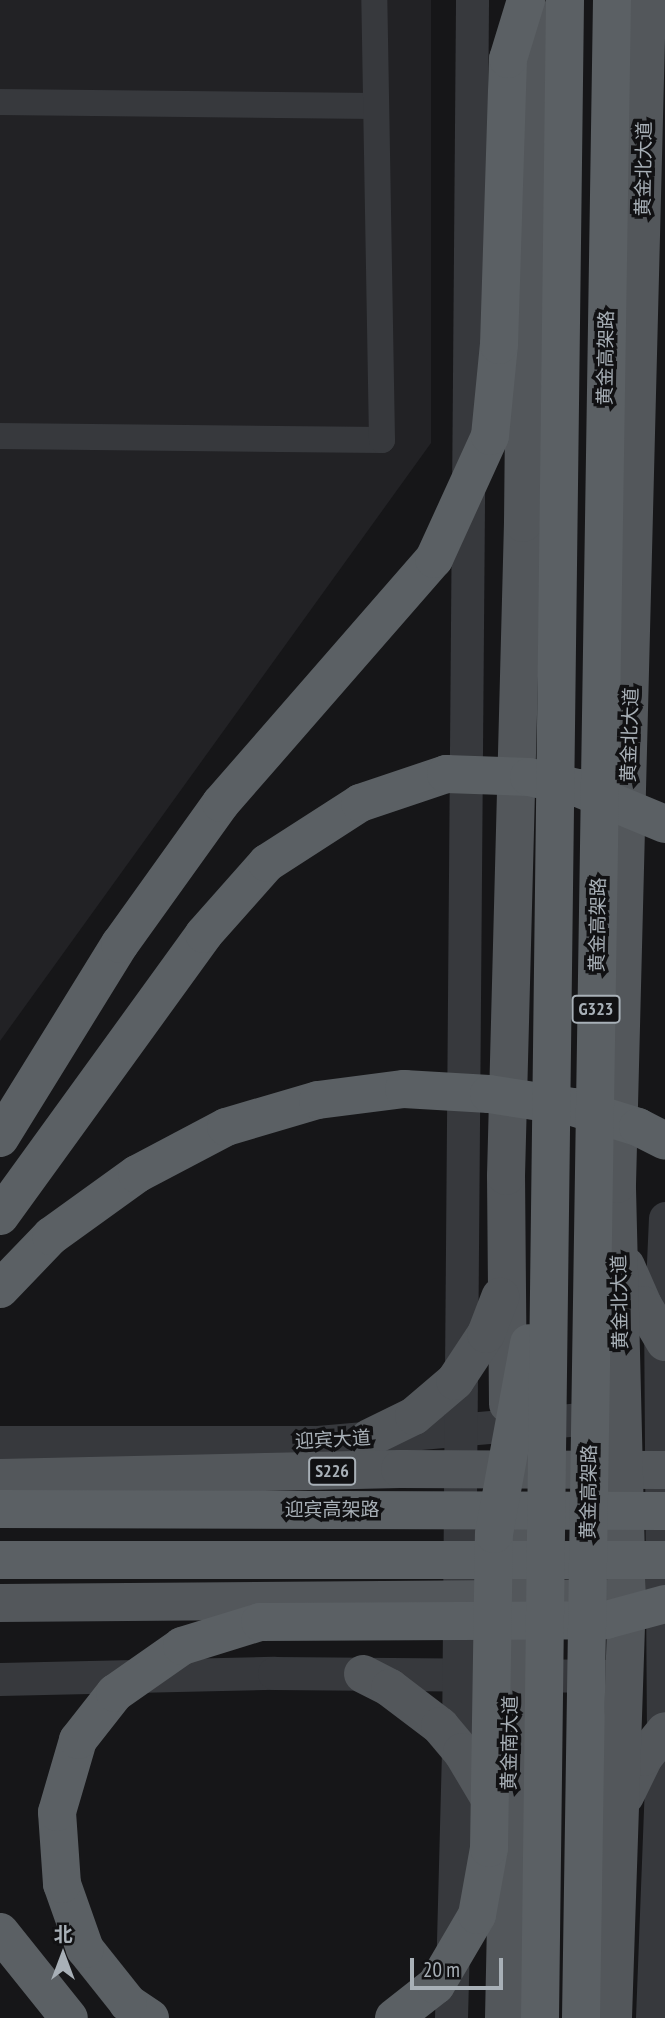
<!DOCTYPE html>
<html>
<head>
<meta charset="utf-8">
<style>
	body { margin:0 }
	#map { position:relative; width:665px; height:2018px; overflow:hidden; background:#161618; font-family:"PT Sans Narrow","Noto Sans SC",sans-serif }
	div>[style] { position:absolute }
	.built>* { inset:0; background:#222225 }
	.minor>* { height:26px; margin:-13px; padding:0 13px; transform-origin:13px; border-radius:13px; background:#37393d }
	.tertiary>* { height:33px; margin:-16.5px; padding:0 16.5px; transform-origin:16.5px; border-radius:16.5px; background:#37393d }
	.primary>* { height:38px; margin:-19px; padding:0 19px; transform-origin:19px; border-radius:19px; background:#53575b }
	.trunk>* { height:38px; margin:-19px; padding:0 19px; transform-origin:19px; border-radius:19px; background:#5b6064 }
	.trunk-bridge>* { height:38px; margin:-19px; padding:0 19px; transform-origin:19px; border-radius:19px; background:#5b6064 }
	span { translate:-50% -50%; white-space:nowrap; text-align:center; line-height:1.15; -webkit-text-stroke:7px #111113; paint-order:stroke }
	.shield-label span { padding:2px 5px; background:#111113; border:2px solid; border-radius:5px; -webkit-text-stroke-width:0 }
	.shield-label { font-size:18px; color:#a8b0b7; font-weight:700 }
	.street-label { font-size:19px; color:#a8b0b7 }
	.north { position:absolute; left:28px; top:1920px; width:70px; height:70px; -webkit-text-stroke:5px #111113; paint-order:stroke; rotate:0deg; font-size:19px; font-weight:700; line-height:28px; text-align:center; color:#a8b0b7 }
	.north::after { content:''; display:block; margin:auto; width:24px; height:32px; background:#a8b0b7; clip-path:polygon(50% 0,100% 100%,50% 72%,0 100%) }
	.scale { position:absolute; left:410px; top:1958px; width:93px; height:32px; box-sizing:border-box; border:4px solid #a8b0b7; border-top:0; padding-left:9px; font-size:21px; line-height:24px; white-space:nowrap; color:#a8b0b7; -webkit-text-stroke:5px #111113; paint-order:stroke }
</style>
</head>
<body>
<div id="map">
	<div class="built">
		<i style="clip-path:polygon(0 0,431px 0,431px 443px,0 1041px)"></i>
	</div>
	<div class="minor">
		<i style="left:0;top:102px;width:375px;rotate:0.6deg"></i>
		<i style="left:0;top:436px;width:382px;rotate:0.6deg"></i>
		<i style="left:382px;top:440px;width:440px;rotate:-91deg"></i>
	</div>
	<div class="tertiary">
		<i style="left:0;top:1442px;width:318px"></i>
		<i style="left:318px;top:1442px;width:300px;rotate:-5deg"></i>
		<i style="left:0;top:1679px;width:274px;rotate:-1.3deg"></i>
		<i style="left:274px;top:1673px;width:339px;rotate:0.5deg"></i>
		<i style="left:451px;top:2018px;width:271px;rotate:-88.5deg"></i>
		<i style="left:458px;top:1747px;width:1747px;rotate:-89.54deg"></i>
		<i style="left:652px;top:2018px;width:285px;rotate:-87.8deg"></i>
		<i style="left:663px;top:1733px;width:401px;rotate:-90.4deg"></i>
		<i style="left:660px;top:1332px;width:114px;rotate:-87.5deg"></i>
	</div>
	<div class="primary">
		<i style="left:626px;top:1266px;width:43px;rotate:66.4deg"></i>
		<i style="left:643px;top:1305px;width:43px;rotate:59.3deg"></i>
		<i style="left:508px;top:1404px;width:228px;rotate:-90.5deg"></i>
		<i style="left:506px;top:1176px;width:653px;rotate:-88.51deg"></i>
		<i style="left:523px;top:523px;width:515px;rotate:-89.44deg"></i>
		<i style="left:369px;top:1438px;width:50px;rotate:-26.1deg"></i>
		<i style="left:414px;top:1416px;width:54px;rotate:-40.5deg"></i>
		<i style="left:455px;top:1381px;width:56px;rotate:-56.6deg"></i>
		<i style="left:486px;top:1334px;width:40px;rotate:-69deg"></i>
		<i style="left:0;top:1478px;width:400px;rotate:-1.3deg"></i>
		<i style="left:400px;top:1469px;width:265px;rotate:0.2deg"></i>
		<i style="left:0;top:1603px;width:621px;rotate:-0.46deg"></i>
		<i style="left:363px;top:1674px;width:30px;rotate:27deg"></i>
		<i style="left:390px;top:1688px;width:63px;rotate:37.2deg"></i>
		<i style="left:440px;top:1726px;width:34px;rotate:50deg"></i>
		<i style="left:462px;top:1752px;width:66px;rotate:59.2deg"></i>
		<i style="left:625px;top:1796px;width:43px;rotate:-64deg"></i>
		<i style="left:644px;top:1757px;width:33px;rotate:-51deg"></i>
		<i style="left:504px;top:2018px;width:419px;rotate:-88.8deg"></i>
		<i style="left:513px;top:1599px;width:65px;rotate:-91.8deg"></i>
		<i style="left:613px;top:2018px;width:420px;rotate:-88.1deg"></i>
		<i style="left:627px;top:1598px;width:414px;rotate:-91.4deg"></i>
		<i style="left:617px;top:1184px;width:1184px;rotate:-88.55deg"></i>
	</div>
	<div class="trunk">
		<i style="left:0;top:1932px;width:110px;rotate:51.3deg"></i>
	</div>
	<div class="trunk-bridge">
		<i style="left:0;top:1138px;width:228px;rotate:-58.3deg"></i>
		<i style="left:120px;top:944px;width:173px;rotate:-54.4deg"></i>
		<i style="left:221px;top:803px;width:324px;rotate:-48.9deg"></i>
		<i style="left:434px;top:559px;width:135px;rotate:-65.5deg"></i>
		<i style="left:490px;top:436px;width:91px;rotate:-84.4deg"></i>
		<i style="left:499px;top:345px;width:286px;rotate:-88.2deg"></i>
		<i style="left:508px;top:59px;width:62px;rotate:-73deg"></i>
		<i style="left:0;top:1216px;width:348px;rotate:-54.1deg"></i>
		<i style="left:204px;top:934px;width:95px;rotate:-48.4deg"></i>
		<i style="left:267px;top:863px;width:111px;rotate:-32.8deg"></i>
		<i style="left:360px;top:803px;width:91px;rotate:-18.6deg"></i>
		<i style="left:446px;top:774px;width:83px;rotate:2.1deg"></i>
		<i style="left:529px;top:777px;width:50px;rotate:12.7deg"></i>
		<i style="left:578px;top:788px;width:94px;rotate:22.5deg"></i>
		<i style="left:0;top:1289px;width:74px;rotate:-46.1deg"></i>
		<i style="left:51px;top:1236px;width:106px;rotate:-35.8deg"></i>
		<i style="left:137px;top:1174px;width:101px;rotate:-27.8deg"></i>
		<i style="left:226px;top:1127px;width:96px;rotate:-16.4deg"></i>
		<i style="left:318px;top:1100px;width:87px;rotate:-7.3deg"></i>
		<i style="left:404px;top:1089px;width:85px;rotate:3.4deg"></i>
		<i style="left:489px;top:1094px;width:85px;rotate:8.8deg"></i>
		<i style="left:573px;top:1107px;width:68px;rotate:17.1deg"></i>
		<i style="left:638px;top:1127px;width:30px;rotate:27deg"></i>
		<i style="left:0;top:1509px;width:665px;rotate:0.17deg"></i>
		<i style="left:0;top:1560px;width:665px"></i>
		<i style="left:150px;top:2018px;width:27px;rotate:-146deg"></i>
		<i style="left:128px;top:2003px;width:69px;rotate:-128.5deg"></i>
		<i style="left:85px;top:1949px;width:69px;rotate:-109.5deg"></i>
		<i style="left:62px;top:1884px;width:72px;rotate:-94deg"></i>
		<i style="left:57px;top:1812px;width:75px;rotate:-73.7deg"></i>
		<i style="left:78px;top:1740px;width:60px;rotate:-51.8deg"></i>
		<i style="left:115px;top:1693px;width:82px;rotate:-35deg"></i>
		<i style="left:182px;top:1646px;width:82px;rotate:-17.1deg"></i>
		<i style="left:260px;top:1622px;width:346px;rotate:-0.3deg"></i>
		<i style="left:606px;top:1620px;width:61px;rotate:-15.2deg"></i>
		<i style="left:394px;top:2018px;width:53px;rotate:-38.2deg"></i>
		<i style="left:436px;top:1985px;width:81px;rotate:-59.6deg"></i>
		<i style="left:477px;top:1915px;width:68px;rotate:-79.8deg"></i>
		<i style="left:489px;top:1848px;width:314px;rotate:-89.1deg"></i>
		<i style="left:494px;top:1534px;width:194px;rotate:-79.6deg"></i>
		<i style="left:540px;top:2018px;width:2018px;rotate:-89.29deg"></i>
		<i style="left:581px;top:2018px;width:2018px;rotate:-89.12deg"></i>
	</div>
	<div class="shield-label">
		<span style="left:596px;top:1009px">G323</span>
		<span style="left:332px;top:1471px">S226</span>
	</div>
	<div class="street-label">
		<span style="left:644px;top:169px;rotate:-89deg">黄金北大道</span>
		<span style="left:606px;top:358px;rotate:-89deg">黄金高架路</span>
		<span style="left:630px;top:735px;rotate:-88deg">黄金北大道</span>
		<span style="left:598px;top:925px;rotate:-89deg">黄金高架路</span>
		<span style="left:620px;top:1302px;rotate:-91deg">黄金北大道</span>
		<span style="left:333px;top:1440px;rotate:-3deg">迎宾大道</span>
		<span style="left:589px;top:1492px;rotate:-89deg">黄金高架路</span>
		<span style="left:332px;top:1510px">迎宾高架路</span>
		<span style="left:510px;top:1743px;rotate:-89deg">黄金南大道</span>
	</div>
	<div class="north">北</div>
	<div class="scale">20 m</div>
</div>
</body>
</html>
